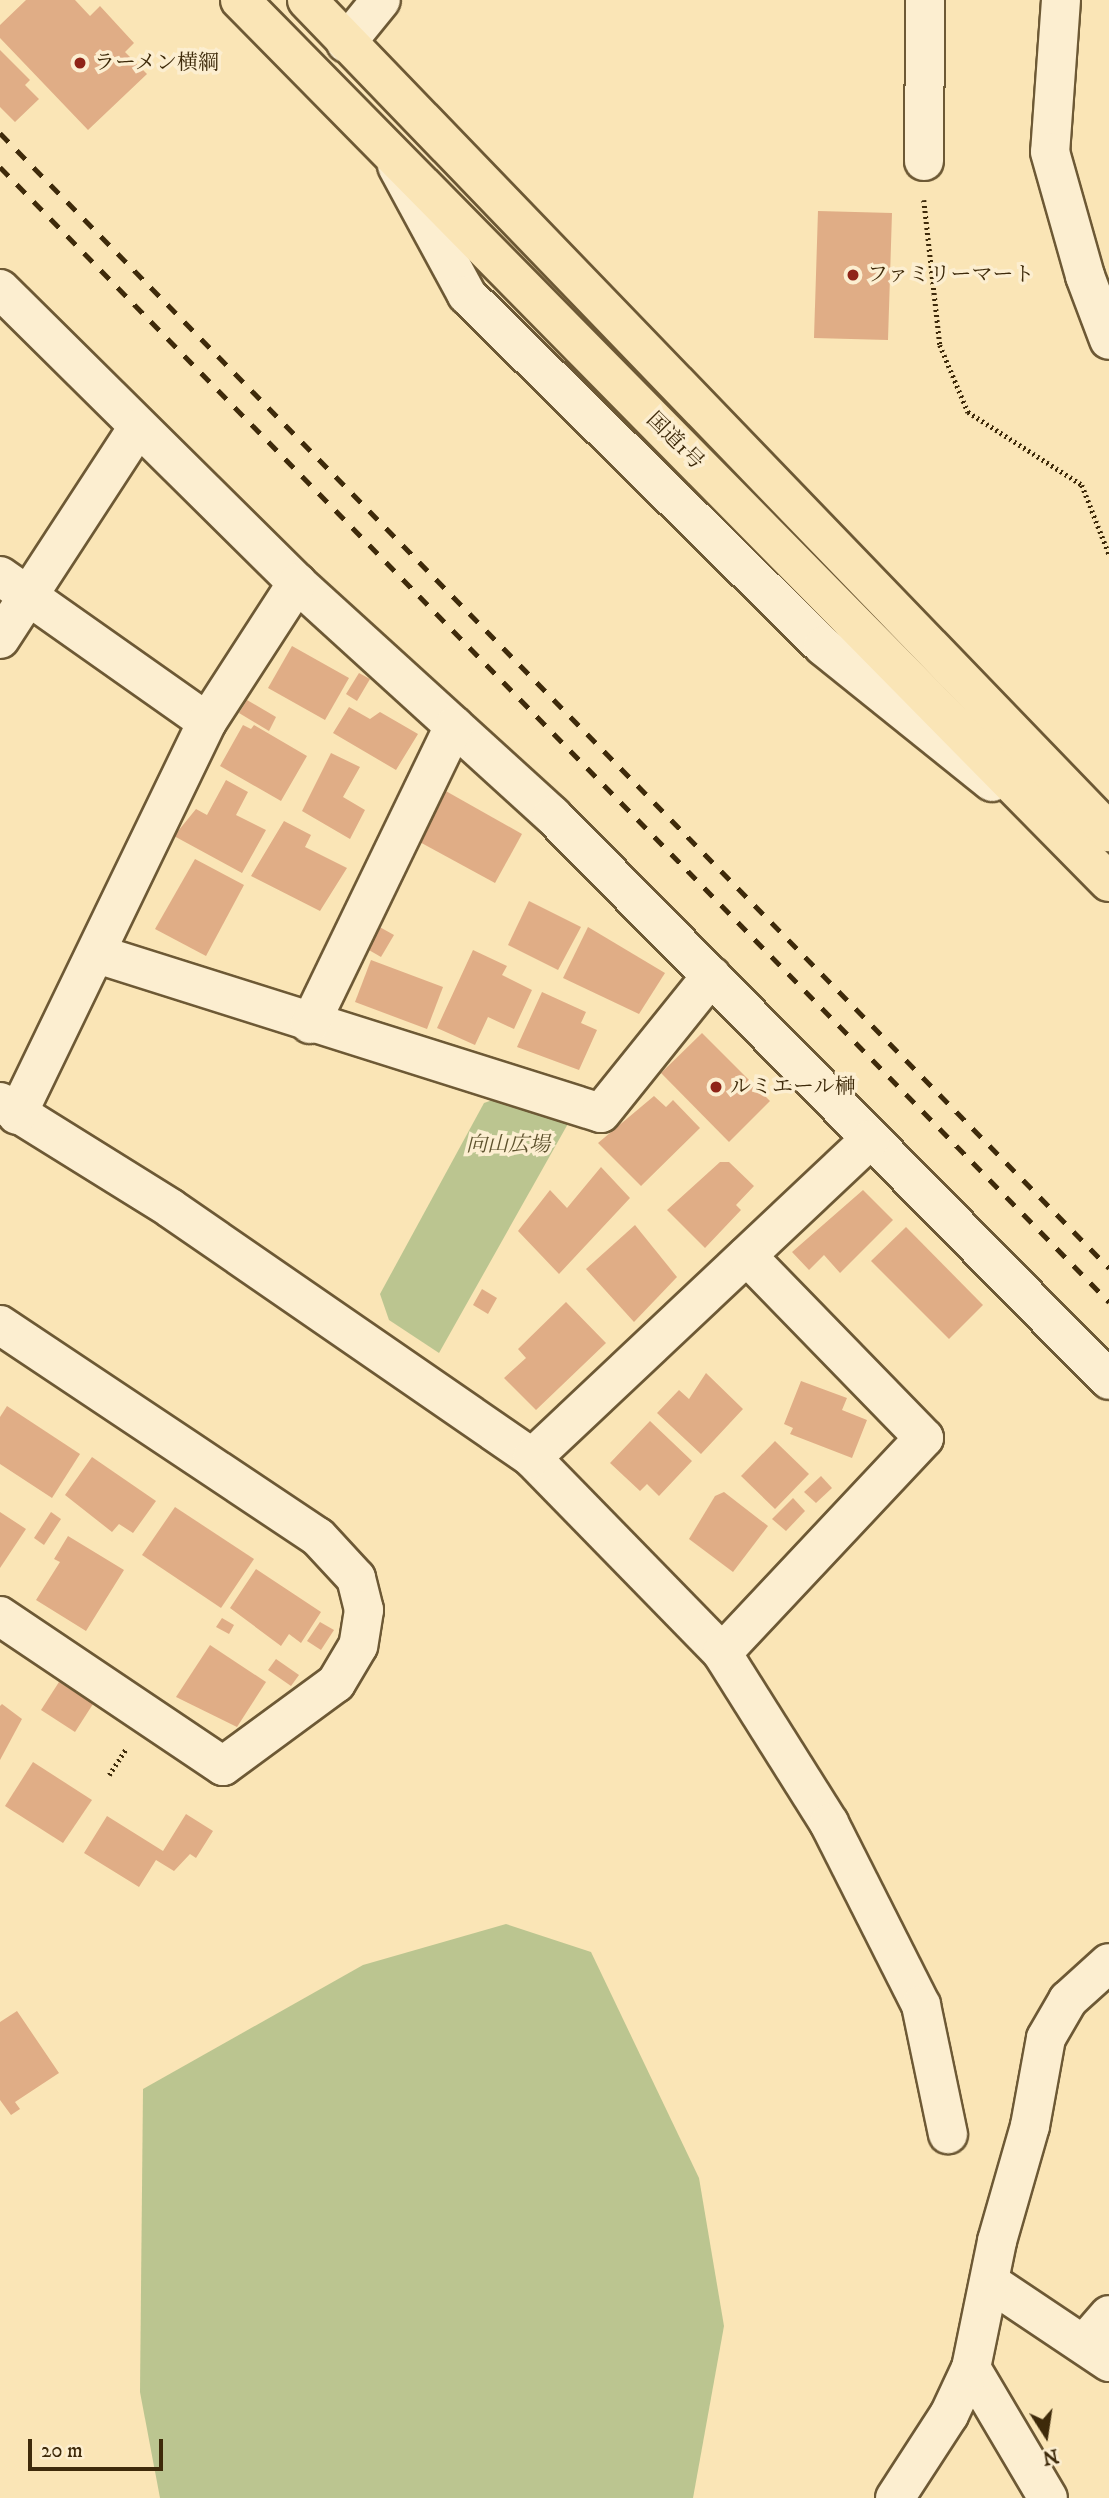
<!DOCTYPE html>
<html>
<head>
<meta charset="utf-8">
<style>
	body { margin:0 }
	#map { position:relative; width:1109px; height:2498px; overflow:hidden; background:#fae5b6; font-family:"IM FELL DW Pica","Noto Serif JP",serif }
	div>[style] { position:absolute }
	.green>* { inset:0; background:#bbc590 }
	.building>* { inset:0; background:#e0ad86 }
	.path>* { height:4.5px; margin-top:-2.25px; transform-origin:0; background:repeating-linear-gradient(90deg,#3e2a0a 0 2px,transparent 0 5.5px) }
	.roads { filter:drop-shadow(2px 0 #6d5935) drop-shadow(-2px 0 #6d5935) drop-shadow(0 2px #6d5935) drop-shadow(0 -2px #6d5935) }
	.street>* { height:38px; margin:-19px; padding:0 19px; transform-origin:19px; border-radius:19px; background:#fceed0 }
	.highway>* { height:38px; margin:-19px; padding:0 19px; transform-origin:19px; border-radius:19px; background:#fae5b6 }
	.rail>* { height:5px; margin-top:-2.5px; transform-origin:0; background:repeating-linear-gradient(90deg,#3e2a0a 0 12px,transparent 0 24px) }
	.dots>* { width:19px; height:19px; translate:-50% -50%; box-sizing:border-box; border:4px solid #fceed0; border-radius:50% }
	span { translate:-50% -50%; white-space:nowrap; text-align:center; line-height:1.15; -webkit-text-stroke:7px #fceed0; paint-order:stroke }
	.poi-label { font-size:21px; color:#3e2a0a }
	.left { translate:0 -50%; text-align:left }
	.street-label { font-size:21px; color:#3e2a0a }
	.park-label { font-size:21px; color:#5d512c; font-style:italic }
	.north { position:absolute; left:1011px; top:2400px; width:70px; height:70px; -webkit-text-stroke:5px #fceed0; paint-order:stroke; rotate:168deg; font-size:19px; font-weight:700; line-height:28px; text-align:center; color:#3e2a0a }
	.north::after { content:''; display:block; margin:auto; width:24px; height:32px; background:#3e2a0a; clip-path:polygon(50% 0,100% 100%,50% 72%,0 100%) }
	.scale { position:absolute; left:28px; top:2439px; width:135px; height:32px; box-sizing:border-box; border:4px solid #3e2a0a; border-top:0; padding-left:9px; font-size:21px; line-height:24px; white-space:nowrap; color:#3e2a0a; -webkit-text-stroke:5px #fceed0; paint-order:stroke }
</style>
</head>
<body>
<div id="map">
	<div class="green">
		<i style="clip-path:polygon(504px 1096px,574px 1113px,439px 1353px,389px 1320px,380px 1294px,484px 1103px)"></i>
		<i style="clip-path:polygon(506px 1924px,591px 1952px,699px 2178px,724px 2326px,693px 2498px,160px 2498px,140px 2392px,143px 2089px,363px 1965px)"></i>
	</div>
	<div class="building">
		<i style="clip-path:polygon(26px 0,75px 0,90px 16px,100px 6px,134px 43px,125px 52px,147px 74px,88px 130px,0 38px,0 25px)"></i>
		<i style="clip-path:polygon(0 50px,30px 80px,25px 85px,39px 99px,15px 122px,0 107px)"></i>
		<i style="clip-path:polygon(818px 211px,892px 213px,888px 340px,814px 338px)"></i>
		<i style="clip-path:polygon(292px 646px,349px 678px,325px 720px,268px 688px)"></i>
		<i style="clip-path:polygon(359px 673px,370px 679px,357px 701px,346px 694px)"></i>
		<i style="clip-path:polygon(247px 700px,276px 717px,269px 731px,239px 713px)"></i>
		<i style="clip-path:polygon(349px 707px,370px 719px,380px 712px,418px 734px,396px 770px,333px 733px)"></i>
		<i style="clip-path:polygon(243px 725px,251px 729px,254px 725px,307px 756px,281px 801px,220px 766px)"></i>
		<i style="clip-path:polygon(331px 753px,360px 767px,343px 797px,365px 810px,350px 839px,302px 811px)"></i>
		<i style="clip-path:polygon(226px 780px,248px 792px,236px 815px,266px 830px,242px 873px,174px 836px,196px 809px,207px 815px)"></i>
		<i style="clip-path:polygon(444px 790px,522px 834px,495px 883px,416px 840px)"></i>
		<i style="clip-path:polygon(284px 821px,311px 835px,305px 847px,347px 868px,320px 911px,251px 876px)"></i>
		<i style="clip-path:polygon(195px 859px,244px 885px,206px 956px,155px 929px)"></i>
		<i style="clip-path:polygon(529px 901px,581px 927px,558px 970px,508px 945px)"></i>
		<i style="clip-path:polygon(367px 920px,394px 935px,381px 957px,355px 942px)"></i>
		<i style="clip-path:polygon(588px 927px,665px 973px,639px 1014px,563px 978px)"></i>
		<i style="clip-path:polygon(473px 950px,507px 966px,502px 975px,532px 990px,514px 1029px,488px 1017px,475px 1045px,437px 1028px)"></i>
		<i style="clip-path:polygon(371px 960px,443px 987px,427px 1029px,355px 1002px)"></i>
		<i style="clip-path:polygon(542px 992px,586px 1012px,581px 1023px,597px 1030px,579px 1070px,517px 1047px)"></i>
		<i style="clip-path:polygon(702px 1033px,770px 1101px,729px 1142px,661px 1073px)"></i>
		<i style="clip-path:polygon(654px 1096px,666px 1107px,673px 1100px,700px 1128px,641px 1186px,598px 1143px)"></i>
		<i style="clip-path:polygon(720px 1162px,729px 1162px,754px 1186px,736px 1205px,741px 1210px,705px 1248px,667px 1210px)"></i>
		<i style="clip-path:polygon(601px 1167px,630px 1198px,559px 1274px,518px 1231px,550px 1190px,567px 1208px)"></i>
		<i style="clip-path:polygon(863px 1190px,893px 1220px,840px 1273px,824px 1255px,809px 1270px,792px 1252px)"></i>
		<i style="clip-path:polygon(635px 1225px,677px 1277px,634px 1322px,586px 1269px)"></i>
		<i style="clip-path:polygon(906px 1227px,983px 1305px,949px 1339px,871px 1261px)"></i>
		<i style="clip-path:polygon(482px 1289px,497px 1298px,488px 1314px,473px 1305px)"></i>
		<i style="clip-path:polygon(566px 1302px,606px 1343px,536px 1410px,504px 1378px,526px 1358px,518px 1349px)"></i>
		<i style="clip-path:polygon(706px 1373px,743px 1409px,701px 1454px,657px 1413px,679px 1390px,689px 1399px)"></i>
		<i style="clip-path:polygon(801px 1381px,847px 1398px,842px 1410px,867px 1420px,852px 1458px,790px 1434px,793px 1428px,784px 1424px)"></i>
		<i style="clip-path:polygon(7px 1406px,80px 1454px,52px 1498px,0 1464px,0 1417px)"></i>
		<i style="clip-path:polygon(650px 1421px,692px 1461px,659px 1496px,647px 1484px,640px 1491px,610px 1463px)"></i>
		<i style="clip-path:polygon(775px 1441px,809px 1474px,775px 1509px,741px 1476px)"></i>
		<i style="clip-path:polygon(92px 1457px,156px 1501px,133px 1533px,119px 1524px,112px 1532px,65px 1495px)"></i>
		<i style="clip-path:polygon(821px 1476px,832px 1488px,816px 1503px,804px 1492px)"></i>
		<i style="clip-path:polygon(724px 1492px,768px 1526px,733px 1572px,689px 1539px,715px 1496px)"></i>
		<i style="clip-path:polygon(793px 1498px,805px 1511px,786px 1531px,772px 1519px)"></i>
		<i style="clip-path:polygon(175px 1507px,254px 1559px,221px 1608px,142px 1555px)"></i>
		<i style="clip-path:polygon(0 1512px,26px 1529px,0 1568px)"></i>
		<i style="clip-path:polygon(51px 1512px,61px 1519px,44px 1545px,34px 1538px)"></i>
		<i style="clip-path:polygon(68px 1536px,124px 1570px,86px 1631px,36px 1600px,60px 1562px,54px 1559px)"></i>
		<i style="clip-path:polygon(256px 1569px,321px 1612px,301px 1643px,289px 1634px,281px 1646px,230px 1608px)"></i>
		<i style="clip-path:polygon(222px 1618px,234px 1625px,229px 1634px,216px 1627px)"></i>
		<i style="clip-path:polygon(320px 1622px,334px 1630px,321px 1650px,307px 1641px)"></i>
		<i style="clip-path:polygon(210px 1645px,266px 1682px,237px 1727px,176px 1697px)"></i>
		<i style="clip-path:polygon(276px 1659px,299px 1675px,291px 1686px,268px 1670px)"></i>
		<i style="clip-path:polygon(59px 1682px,93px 1704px,75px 1732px,41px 1710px)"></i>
		<i style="clip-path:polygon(2px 1704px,22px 1719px,0 1760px,0 1706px)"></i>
		<i style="clip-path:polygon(33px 1762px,92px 1800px,63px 1843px,5px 1806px)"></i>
		<i style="clip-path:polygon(186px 1814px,213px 1831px,196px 1858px,190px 1854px,174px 1871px,156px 1860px,139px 1887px,84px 1853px,107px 1816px,163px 1851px)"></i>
		<i style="clip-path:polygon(17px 2011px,59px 2073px,15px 2102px,20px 2109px,11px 2115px,0 2100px,0 2022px)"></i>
	</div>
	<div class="path">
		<i style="left:924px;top:200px;width:146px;rotate:83.7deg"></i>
		<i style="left:940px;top:345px;width:73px;rotate:67.3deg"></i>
		<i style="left:968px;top:412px;width:135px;rotate:32.6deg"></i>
		<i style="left:1082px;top:485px;width:74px;rotate:68.6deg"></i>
		<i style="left:109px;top:1775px;width:31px;rotate:-57deg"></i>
	</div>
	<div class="roads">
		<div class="street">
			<i style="left:1061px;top:0;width:152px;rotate:94.1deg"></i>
			<i style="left:1050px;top:152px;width:129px;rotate:74.2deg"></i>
			<i style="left:1085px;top:276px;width:68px;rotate:69.4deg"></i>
			<i style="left:346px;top:43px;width:55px;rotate:-50.9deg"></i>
			<i style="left:924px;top:161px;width:161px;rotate:-89.6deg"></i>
			<i style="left:397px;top:166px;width:147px;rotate:61.5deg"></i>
			<i style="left:467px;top:295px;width:500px;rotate:44.6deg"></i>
			<i style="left:823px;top:646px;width:217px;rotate:38.8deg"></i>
			<i style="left:0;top:289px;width:418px;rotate:44.7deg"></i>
			<i style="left:297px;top:583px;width:345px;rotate:42.3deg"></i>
			<i style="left:552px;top:815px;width:793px;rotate:45.41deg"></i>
			<i style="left:0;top:576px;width:253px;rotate:35.2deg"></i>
			<i style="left:0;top:639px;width:251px;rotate:-56.9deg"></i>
			<i style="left:97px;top:954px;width:528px;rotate:17.51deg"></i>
			<i style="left:601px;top:1113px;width:176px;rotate:-51.2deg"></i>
			<i style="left:310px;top:1024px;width:331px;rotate:-64.2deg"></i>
			<i style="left:0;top:1102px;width:200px;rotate:31.9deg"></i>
			<i style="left:170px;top:1208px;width:440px;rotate:34.6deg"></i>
			<i style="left:532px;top:1458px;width:272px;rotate:45.7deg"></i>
			<i style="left:722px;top:1653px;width:201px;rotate:57.8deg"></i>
			<i style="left:829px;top:1823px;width:204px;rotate:63.2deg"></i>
			<i style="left:921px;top:2005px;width:132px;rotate:78.2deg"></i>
			<i style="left:17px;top:1115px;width:437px;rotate:-64.2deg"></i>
			<i style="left:207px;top:722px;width:166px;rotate:-57.1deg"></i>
			<i style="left:0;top:1325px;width:382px;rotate:33.7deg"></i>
			<i style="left:318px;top:1537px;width:56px;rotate:47.2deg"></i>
			<i style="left:356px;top:1578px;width:33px;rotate:76deg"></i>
			<i style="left:364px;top:1610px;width:36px;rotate:99deg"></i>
			<i style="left:358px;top:1646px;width:43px;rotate:120.7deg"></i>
			<i style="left:336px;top:1683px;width:140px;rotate:143.7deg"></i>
			<i style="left:223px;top:1766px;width:269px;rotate:-146.1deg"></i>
			<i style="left:532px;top:1458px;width:464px;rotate:-43.3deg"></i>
			<i style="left:722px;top:1653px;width:295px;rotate:-46.8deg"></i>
			<i style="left:924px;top:1438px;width:254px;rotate:-134.2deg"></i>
			<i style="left:991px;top:2283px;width:142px;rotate:33.8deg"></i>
			<i style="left:1084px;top:2344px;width:38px;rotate:-49deg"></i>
			<i style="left:971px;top:2368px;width:151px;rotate:59.4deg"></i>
			<i style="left:895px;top:2498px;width:99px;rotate:-57deg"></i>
			<i style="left:949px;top:2415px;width:52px;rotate:-64.9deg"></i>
			<i style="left:971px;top:2368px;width:130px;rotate:-78.4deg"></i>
			<i style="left:997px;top:2241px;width:120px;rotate:-74deg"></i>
			<i style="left:1030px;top:2126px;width:89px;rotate:-79.7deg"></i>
			<i style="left:1046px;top:2038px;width:44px;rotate:-59.9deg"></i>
			<i style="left:1068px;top:2000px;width:55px;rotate:-42.1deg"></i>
		</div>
		<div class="highway">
			<i style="left:240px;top:0;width:1238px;rotate:45.43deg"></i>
			<i style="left:307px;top:0;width:1156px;rotate:46.05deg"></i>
		</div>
	</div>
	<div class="rail">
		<i style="left:0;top:133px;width:1587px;rotate:45.66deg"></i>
		<i style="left:0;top:167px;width:1587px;rotate:45.66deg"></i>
	</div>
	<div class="dots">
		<i style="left:80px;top:63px;background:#8f2418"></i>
		<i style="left:853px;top:275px;background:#8f2418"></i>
		<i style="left:716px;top:1087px;background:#8f2418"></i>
	</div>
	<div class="poi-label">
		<span class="left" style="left:94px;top:63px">ラーメン横綱</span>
		<span class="left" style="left:867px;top:275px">ファミリーマート</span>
		<span class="left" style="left:730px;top:1087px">ルミエール榊</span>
	</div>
	<div class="street-label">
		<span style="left:675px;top:441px;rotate:45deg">国道1号</span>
	</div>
	<div class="park-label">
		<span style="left:508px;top:1145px">向山広場</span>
	</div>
	<div class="north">N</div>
	<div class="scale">20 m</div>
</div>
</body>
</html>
